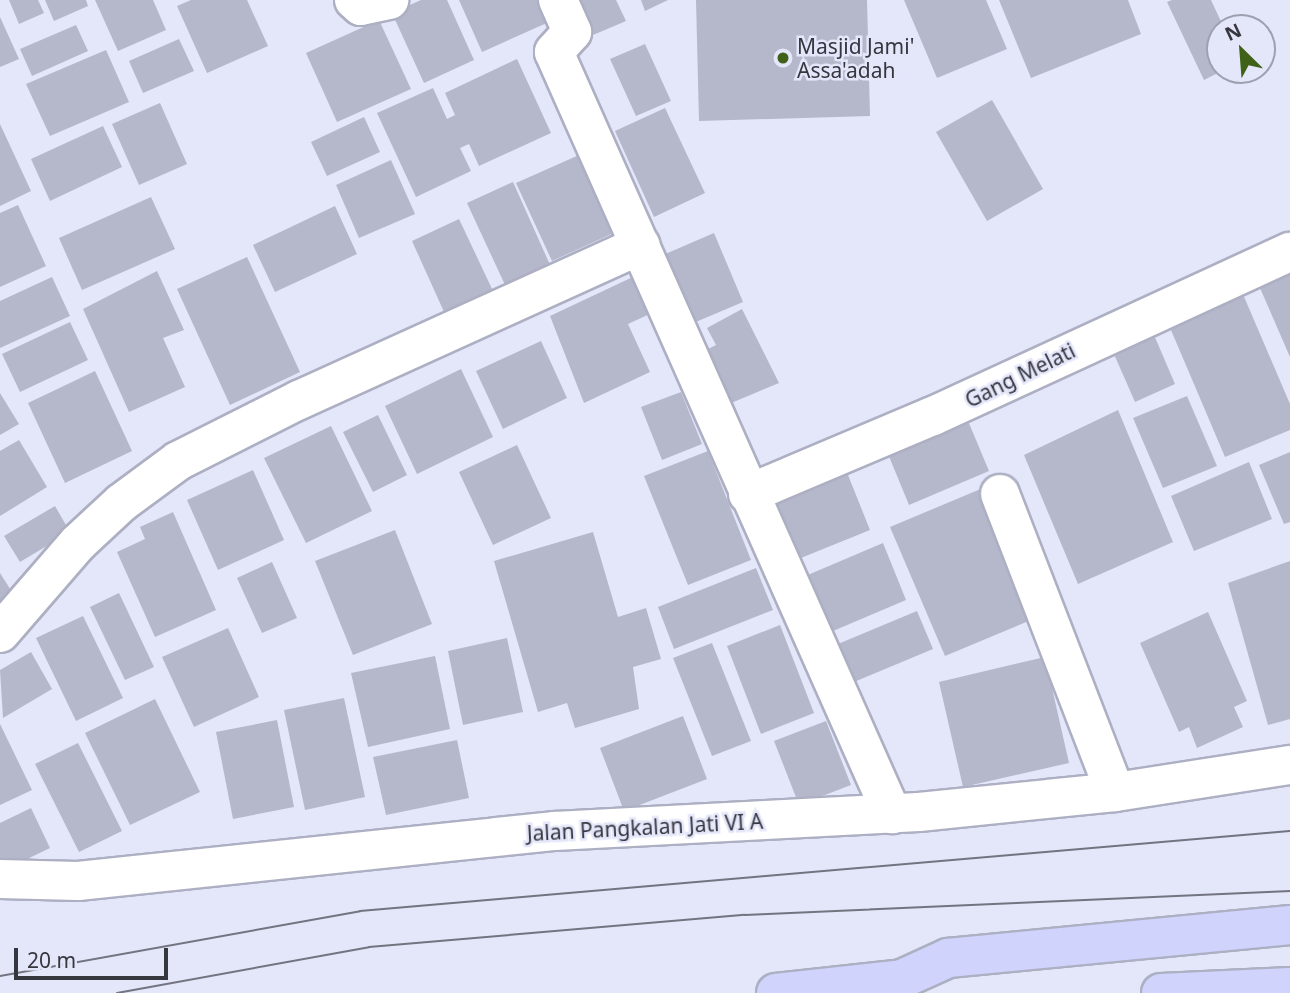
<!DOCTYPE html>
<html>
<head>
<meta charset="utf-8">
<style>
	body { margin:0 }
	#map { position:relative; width:1290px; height:993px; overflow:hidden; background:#e4e6fa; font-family:"Noto Sans",sans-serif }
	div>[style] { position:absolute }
	.building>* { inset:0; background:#b5b7cb }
	.roads { filter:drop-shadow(2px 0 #adafc2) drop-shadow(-2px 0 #adafc2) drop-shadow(0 2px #adafc2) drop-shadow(0 -2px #adafc2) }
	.street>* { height:38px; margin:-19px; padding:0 19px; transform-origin:19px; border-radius:19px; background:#fff }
	.highway>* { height:38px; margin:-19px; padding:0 19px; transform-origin:19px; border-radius:19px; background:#d0d4fc }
	.tram>* { height:2px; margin:-1px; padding:0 1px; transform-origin:1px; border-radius:1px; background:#727480 }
	.dots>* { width:19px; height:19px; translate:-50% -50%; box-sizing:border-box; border:4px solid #e4e6fa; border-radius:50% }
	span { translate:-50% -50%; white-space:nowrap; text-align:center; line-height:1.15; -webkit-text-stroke:5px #e4e6fa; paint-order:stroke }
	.poi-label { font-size:21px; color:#35363e }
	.left { translate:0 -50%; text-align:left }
	.street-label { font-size:21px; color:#35363e }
	.north { position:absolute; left:1206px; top:14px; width:70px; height:70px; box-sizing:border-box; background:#e4e6fa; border:2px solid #9ea0af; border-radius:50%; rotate:335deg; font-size:19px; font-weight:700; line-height:28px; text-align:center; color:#35363e }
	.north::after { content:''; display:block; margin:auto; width:24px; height:32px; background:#406218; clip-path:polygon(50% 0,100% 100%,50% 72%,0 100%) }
	.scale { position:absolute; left:14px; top:948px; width:154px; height:32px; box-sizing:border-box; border:4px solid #35363e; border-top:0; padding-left:9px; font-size:21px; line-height:24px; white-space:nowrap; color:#35363e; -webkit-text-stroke:5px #e4e6fa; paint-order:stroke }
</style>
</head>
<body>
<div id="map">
	<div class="building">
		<i style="clip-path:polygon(9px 0,38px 0,44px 13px,19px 24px)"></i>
		<i style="clip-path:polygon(45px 0,86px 0,88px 6px,54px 21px)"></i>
		<i style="clip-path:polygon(95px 0,153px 0,166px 30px,118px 51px)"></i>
		<i style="clip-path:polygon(191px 0,247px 0,268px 46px,207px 73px,177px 6px)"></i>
		<i style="clip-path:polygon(421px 0,447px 0,474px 60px,424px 83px,392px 13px)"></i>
		<i style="clip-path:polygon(459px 0,538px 0,549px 22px,482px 52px)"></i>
		<i style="clip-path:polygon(569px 0,616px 0,626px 21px,586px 38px)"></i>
		<i style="clip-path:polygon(641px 0,668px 0,645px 11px)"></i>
		<i style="clip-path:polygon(696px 0,867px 0,870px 116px,699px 121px)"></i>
		<i style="clip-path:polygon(904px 0,986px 0,1007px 49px,937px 78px)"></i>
		<i style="clip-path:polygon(999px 0,1128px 0,1141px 34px,1031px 78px)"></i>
		<i style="clip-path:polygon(1172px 0,1211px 0,1224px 28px,1220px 72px,1204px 80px,1167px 2px)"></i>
		<i style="clip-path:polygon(0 17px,19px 59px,0 67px)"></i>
		<i style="clip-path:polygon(379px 20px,411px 89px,337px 122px,306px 53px)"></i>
		<i style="clip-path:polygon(76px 25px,88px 51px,32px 76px,20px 49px)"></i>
		<i style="clip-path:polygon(179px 39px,194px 71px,143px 93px,129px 61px)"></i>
		<i style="clip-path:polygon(645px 44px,671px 101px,636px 116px,610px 59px)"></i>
		<i style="clip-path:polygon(106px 50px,129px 102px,50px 136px,26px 84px)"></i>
		<i style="clip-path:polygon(517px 59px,551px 133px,479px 166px,469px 144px,460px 148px,471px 171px,416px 197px,377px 113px,433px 88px,447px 119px,455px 115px,445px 93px)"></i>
		<i style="clip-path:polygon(992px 100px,1043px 189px,987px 221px,936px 132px)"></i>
		<i style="clip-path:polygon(160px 103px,187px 164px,139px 185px,112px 124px)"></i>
		<i style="clip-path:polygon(665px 108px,705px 193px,654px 217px,615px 131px)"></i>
		<i style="clip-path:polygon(364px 117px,380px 152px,327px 176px,311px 142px)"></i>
		<i style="clip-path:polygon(0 124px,31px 191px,0 206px)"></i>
		<i style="clip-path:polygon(103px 126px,122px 167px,50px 201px,31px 159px)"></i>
		<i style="clip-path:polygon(579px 155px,616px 232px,552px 261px,516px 183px)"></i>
		<i style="clip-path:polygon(391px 160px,415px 214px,359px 238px,336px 185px)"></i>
		<i style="clip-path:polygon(513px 182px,551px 267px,506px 287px,467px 203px)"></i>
		<i style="clip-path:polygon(151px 197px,175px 249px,82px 290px,59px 238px)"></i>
		<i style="clip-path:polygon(18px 205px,46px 266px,0 287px,0 213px)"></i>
		<i style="clip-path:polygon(335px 206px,357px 254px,275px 292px,253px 245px)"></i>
		<i style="clip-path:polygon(459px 219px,493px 291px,445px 314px,412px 241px)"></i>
		<i style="clip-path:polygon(714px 233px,743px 302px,691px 324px,663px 255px)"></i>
		<i style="clip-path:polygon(247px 257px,300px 372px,230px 405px,177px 289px)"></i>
		<i style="clip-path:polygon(157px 271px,184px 330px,163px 338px,185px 387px,129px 412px,83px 309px)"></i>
		<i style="clip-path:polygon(637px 275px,654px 312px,628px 324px,650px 372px,584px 403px,550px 316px)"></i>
		<i style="clip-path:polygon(1290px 275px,1290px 357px,1260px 288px)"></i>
		<i style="clip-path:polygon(52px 277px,70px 316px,0 348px,0 301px)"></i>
		<i style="clip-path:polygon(1242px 292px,1290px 404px,1290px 430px,1225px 457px,1168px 323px)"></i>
		<i style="clip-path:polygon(742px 309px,779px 383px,724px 406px,698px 354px,716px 345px,707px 328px)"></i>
		<i style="clip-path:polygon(70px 322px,88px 360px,20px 392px,2px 354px)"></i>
		<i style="clip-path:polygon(1151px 328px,1175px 384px,1135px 402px,1110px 345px)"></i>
		<i style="clip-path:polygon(541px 341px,567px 398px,503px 429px,476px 371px)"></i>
		<i style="clip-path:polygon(461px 369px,493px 437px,417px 474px,385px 406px)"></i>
		<i style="clip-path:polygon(95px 371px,132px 451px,65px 483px,28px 403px)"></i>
		<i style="clip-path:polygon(681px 392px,702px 444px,662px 460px,641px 407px)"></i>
		<i style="clip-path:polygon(0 393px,19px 424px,0 435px)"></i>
		<i style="clip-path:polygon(1187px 396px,1217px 466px,1163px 488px,1133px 418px)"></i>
		<i style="clip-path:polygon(1118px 410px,1173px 542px,1078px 584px,1024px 455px)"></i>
		<i style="clip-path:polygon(378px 415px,407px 475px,373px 492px,343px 432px)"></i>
		<i style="clip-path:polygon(966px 416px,989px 471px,909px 505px,886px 449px)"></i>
		<i style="clip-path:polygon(331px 426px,372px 511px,306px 543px,264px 458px)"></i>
		<i style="clip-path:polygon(19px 440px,47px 487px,0 516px,0 451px)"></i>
		<i style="clip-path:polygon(517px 445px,551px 518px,493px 545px,459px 472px)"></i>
		<i style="clip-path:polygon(708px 451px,751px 560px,688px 585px,644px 476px)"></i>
		<i style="clip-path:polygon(1290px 452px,1290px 522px,1284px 524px,1259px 465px)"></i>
		<i style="clip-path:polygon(1249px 462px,1272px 519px,1194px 551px,1171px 496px)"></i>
		<i style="clip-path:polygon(253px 470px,284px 540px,218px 570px,187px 500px)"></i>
		<i style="clip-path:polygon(846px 470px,870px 530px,791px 562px,767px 502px)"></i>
		<i style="clip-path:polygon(983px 488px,1036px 618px,945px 656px,890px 527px)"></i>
		<i style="clip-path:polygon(55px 506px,70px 532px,20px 562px,4px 536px)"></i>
		<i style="clip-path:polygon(173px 512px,216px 610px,155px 637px,117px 552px,145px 539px,140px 527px)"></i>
		<i style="clip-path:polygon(395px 530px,432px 624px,353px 655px,315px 561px)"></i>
		<i style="clip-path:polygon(593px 532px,618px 617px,646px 608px,661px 659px,633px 667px,639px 709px,575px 728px,567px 703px,538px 712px,494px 561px)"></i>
		<i style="clip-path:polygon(883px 543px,906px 600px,826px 634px,803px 577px)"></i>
		<i style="clip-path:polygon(1290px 561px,1290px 719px,1268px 725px,1228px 583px)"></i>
		<i style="clip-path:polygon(272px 562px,297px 618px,262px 633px,237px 578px)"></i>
		<i style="clip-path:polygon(756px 568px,773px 610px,674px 649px,658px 607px)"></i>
		<i style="clip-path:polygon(0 573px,22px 608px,0 622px)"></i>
		<i style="clip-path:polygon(119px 593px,154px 667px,125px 680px,90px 607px)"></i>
		<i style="clip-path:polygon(917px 611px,933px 649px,842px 687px,826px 649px)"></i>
		<i style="clip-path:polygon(1208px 612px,1247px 701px,1234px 707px,1243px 727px,1197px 748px,1189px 727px,1179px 732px,1140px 643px)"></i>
		<i style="clip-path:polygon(83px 616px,123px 698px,76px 721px,36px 638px)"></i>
		<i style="clip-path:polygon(780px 625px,814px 713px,761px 734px,727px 646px)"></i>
		<i style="clip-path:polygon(228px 628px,259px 697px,194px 727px,162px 657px)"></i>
		<i style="clip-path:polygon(507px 638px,523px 712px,463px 725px,448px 651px)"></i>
		<i style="clip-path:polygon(712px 643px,751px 741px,712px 756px,673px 658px)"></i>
		<i style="clip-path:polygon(31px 652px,52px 689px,3px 718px,0 670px)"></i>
		<i style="clip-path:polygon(435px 656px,450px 729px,368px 747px,351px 673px)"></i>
		<i style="clip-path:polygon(1045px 657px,1069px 763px,963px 787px,939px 682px)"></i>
		<i style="clip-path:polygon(344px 698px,365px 797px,305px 810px,284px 710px)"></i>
		<i style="clip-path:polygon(155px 699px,200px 792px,130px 825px,85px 733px)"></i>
		<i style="clip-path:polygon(683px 716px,707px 779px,624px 811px,600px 748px)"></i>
		<i style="clip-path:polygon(277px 720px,294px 807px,233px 819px,216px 732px)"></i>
		<i style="clip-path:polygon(826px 721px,851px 785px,799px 805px,774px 741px)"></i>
		<i style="clip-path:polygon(0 724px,32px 790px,0 805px)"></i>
		<i style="clip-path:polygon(457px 740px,469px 798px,386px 815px,373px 757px)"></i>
		<i style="clip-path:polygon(78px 743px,122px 831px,79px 852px,35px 764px)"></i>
		<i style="clip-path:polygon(31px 808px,50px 848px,0 872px,0 823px)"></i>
	</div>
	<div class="roads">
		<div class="street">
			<i style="left:354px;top:0;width:9px;rotate:41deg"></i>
			<i style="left:361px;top:6px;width:29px;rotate:-12deg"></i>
			<i style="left:558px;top:0;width:35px;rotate:66deg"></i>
			<i style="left:572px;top:32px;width:27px;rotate:132deg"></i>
			<i style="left:554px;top:52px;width:834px;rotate:66.08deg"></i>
			<i style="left:748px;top:494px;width:201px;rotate:-22.9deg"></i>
			<i style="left:933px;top:416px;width:393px;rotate:-24.7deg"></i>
			<i style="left:1000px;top:494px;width:319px;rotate:68.9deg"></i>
			<i style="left:0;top:633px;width:119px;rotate:-49.1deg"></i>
			<i style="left:78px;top:543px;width:59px;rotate:-42.9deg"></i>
			<i style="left:121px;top:503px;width:71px;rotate:-36.4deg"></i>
			<i style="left:178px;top:461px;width:136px;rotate:-26.8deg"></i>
			<i style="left:299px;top:400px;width:375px;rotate:-24.4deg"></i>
			<i style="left:0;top:879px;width:78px;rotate:1.5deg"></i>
			<i style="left:78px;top:881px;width:480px;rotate:-6deg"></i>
			<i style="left:555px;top:831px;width:364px;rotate:-3deg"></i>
			<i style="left:919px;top:812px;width:197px;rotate:-5.8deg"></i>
			<i style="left:1115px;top:792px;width:177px;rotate:-8.8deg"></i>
		</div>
		<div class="highway">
			<i style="left:776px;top:993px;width:127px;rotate:-6.3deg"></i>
			<i style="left:902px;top:979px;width:51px;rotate:-24.5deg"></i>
			<i style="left:948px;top:958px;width:344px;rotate:-5.5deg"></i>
			<i style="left:1161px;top:993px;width:129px;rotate:-2.7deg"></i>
		</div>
	</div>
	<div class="tram">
		<i style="left:0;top:976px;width:366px;rotate:-10.2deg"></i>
		<i style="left:360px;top:911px;width:933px;rotate:-4.92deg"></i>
		<i style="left:117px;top:993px;width:256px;rotate:-10.3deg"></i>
		<i style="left:369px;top:947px;width:377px;rotate:-4.9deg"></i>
		<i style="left:745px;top:915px;width:546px;rotate:-2.52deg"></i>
	</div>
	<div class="dots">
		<i style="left:783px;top:58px;background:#406218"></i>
	</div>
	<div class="poi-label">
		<span class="left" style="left:797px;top:58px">Masjid Jami'<br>Assa'adah</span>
	</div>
	<div class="street-label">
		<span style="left:1020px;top:375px;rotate:-26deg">Gang Melati</span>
		<span style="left:645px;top:827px;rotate:-3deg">Jalan Pangkalan Jati VI A</span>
	</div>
	<div class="north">N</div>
	<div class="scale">20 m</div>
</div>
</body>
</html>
